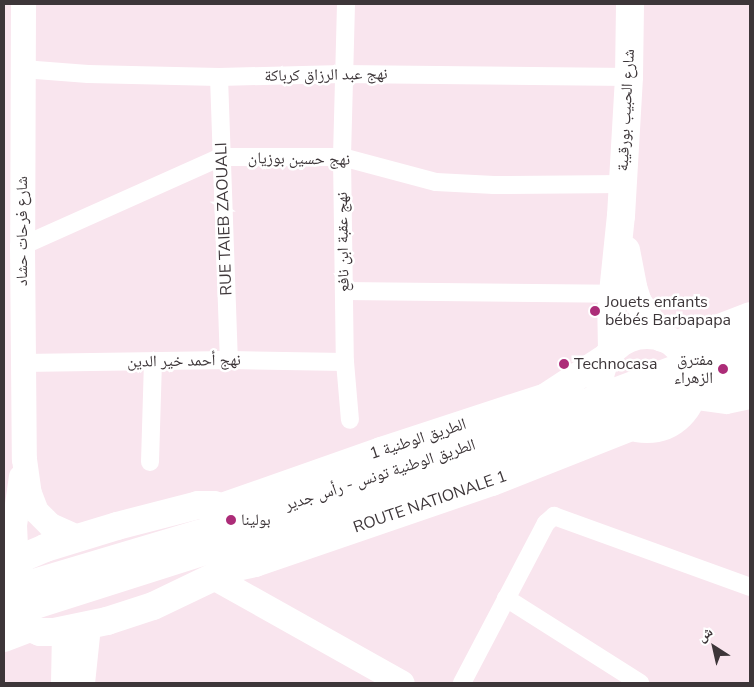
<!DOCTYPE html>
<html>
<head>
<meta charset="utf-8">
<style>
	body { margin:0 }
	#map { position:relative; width:754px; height:687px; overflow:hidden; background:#f9e5ee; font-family:"Nunito Sans","Noto Naskh Arabic",sans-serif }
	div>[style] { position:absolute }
	.street>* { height:18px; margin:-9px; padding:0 9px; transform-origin:9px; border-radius:9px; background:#fff }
	.secondary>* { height:25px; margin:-12.5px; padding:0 12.5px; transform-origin:12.5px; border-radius:12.5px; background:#fff }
	.primary>* { height:28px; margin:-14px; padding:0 14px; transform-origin:14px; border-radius:14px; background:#fff }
	.primary>.ring { margin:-14px; padding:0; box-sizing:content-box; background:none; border:28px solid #fff; border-radius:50% }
	.highway>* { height:28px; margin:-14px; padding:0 14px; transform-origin:14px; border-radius:14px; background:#fff }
	.dots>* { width:14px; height:14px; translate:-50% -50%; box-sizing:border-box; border:2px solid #fff; border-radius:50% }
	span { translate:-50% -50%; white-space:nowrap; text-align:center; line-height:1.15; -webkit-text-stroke:5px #fff; paint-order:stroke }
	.street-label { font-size:16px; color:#3d3639 }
	.poi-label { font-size:16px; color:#3d3639 }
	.left { translate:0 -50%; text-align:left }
	.right { translate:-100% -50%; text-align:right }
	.frame { position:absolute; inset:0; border:5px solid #3d3639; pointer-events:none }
	.north { position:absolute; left:689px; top:622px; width:50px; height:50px; -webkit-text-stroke:4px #fff; paint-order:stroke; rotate:325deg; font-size:14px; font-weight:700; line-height:20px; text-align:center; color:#3d3639 }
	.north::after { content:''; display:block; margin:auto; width:18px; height:22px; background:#3d3639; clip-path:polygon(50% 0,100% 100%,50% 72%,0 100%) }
</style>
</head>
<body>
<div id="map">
	<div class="street">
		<i style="left:346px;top:4px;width:153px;rotate:91.5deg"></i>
		<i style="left:342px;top:157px;width:205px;rotate:89.2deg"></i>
		<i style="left:345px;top:362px;width:58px;rotate:85.1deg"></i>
		<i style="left:23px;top:69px;width:65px;rotate:4.4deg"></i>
		<i style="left:88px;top:74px;width:131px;rotate:1.3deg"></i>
		<i style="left:219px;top:77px;width:123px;rotate:-1.4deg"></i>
		<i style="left:342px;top:74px;width:287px;rotate:0.6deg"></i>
		<i style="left:219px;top:77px;width:283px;rotate:88deg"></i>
		<i style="left:22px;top:246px;width:218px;rotate:-24.1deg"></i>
		<i style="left:221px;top:157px;width:121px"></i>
		<i style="left:342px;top:157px;width:97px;rotate:14.9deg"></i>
		<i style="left:436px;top:182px;width:58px;rotate:3deg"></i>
		<i style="left:494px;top:185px;width:129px;rotate:-0.4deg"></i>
		<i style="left:344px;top:291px;width:269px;rotate:0.6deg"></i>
		<i style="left:23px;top:363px;width:206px;rotate:-0.8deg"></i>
		<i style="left:229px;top:360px;width:116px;rotate:1deg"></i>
		<i style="left:690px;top:400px;width:37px;rotate:8deg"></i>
		<i style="left:727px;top:405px;width:24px;rotate:-12deg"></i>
		<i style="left:150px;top:462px;width:100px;rotate:-88.3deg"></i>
		<i style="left:506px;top:598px;width:159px;rotate:32.4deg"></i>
		<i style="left:462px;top:683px;width:181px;rotate:-62.3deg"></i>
		<i style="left:546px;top:523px;width:11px;rotate:-41deg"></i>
		<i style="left:554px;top:516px;width:208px;rotate:19.9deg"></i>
	</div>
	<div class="secondary">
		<i style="left:23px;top:4px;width:242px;rotate:90.2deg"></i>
		<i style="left:22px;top:246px;width:213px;rotate:89.5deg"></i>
		<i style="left:24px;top:459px;width:34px;rotate:82deg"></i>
		<i style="left:29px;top:493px;width:19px;rotate:69deg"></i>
		<i style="left:36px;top:511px;width:20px;rotate:45deg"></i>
		<i style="left:50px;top:525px;width:32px;rotate:24deg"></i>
		<i style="left:16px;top:567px;width:42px;rotate:-92.7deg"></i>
		<i style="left:14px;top:525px;width:49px;rotate:-81.9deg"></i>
		<i style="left:215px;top:578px;width:214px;rotate:29.3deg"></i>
		<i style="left:63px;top:683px;width:53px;rotate:-88.9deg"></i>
		<i style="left:82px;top:683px;width:57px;rotate:-84deg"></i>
	</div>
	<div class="primary">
		<i style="left:626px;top:250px;width:38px;rotate:79deg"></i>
		<i style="left:633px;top:287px;width:16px;rotate:72deg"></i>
		<i style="left:638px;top:302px;width:43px;rotate:56.3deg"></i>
		<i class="ring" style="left:600px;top:335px;width:66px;height:66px"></i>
		<i style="left:675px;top:345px;width:80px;rotate:-21.1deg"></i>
		<i style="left:612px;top:351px;width:39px;rotate:-91deg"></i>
		<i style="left:611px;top:312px;width:97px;rotate:-84.1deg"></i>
		<i style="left:621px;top:216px;width:139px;rotate:-86.7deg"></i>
		<i style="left:629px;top:77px;width:73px;rotate:-89.2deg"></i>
		<i style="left:693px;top:390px;width:34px;rotate:-2deg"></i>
		<i style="left:727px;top:389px;width:24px;rotate:-17deg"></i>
		<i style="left:198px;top:505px;width:16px"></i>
		<i style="left:214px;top:505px;width:13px;rotate:18deg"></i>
		<i style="left:226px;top:509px;width:7px;rotate:34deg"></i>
		<i style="left:232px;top:513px;width:13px;rotate:58deg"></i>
		<i style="left:239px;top:524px;width:11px;rotate:75deg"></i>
		<i style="left:242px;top:535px;width:19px;rotate:99deg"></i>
		<i style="left:239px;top:554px;width:25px;rotate:132deg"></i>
		<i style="left:222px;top:573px;width:76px;rotate:154.4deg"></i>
		<i style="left:153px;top:606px;width:48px;rotate:161.9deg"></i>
		<i style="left:107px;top:621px;width:54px;rotate:168.3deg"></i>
		<i style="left:54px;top:632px;width:14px;rotate:180deg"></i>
		<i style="left:40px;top:632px;width:11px;rotate:-158deg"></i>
		<i style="left:30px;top:628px;width:18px;rotate:-119deg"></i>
		<i style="left:21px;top:612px;width:28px;rotate:-100deg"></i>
		<i style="left:16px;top:584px;width:17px;rotate:-90deg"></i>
		<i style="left:16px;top:567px;width:13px;rotate:-51deg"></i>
		<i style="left:24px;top:557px;width:23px;rotate:-23deg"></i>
		<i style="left:45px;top:548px;width:75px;rotate:-17deg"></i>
		<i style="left:117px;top:526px;width:84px;rotate:-14.5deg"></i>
		<i style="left:222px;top:507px;width:169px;rotate:-19.4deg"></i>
		<i style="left:381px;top:451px;width:174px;rotate:-18.1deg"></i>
		<i style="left:546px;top:397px;width:73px;rotate:-33.3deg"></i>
		<i style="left:227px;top:569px;width:29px;rotate:-12deg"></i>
		<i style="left:255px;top:563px;width:250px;rotate:-18.9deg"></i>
		<i style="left:492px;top:482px;width:149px;rotate:-21.6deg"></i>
		<i style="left:4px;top:638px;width:28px;rotate:-21deg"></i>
	</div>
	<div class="highway">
		<i style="left:4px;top:592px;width:203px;rotate:-16.6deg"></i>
		<i style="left:199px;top:534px;width:294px;rotate:-18deg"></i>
		<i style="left:479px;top:443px;width:290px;rotate:-20.6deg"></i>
		<i style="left:4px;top:615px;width:505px;rotate:-17.65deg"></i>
		<i style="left:485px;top:462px;width:282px;rotate:-19.9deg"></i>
	</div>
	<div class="dots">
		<i style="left:595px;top:311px;background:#ac2c78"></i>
		<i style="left:564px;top:364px;background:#ac2c78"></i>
		<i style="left:723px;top:369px;background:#ac2c78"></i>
		<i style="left:231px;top:520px;background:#ac2c78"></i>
	</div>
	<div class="street-label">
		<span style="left:326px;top:75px;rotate:-1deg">نهج عبد الرزاق كرباكة</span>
		<span style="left:626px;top:110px;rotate:-87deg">شارع الحبيب بورقيبة</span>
		<span style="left:299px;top:159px;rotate:1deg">نهج حسين بوزيان</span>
		<span style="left:224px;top:219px;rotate:-92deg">RUE TAIEB ZAOUALI</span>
		<span style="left:22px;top:231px;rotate:-90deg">شارع فرحات حشاد</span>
		<span style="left:343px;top:242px;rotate:-91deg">نهج عقبة ابن نافع</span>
		<span style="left:184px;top:361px;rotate:-1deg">نهج أحمد خير الدين</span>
		<span style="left:418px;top:439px;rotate:-18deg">الطريق الوطنية 1</span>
		<span style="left:380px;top:475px;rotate:-18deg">الطريق الوطنية تونس - رأس جدير</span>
		<span style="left:430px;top:502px;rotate:-19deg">ROUTE NATIONALE 1</span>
	</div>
	<div class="poi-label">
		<span class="left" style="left:605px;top:311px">Jouets enfants<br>bébés Barbapapa</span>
		<span class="right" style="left:713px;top:369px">مفترق<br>الزهراء</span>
		<span class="left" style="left:574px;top:364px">Technocasa</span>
		<span class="left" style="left:241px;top:520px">بولينا</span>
	</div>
	<div class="frame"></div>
	<div class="north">ش</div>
</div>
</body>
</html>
